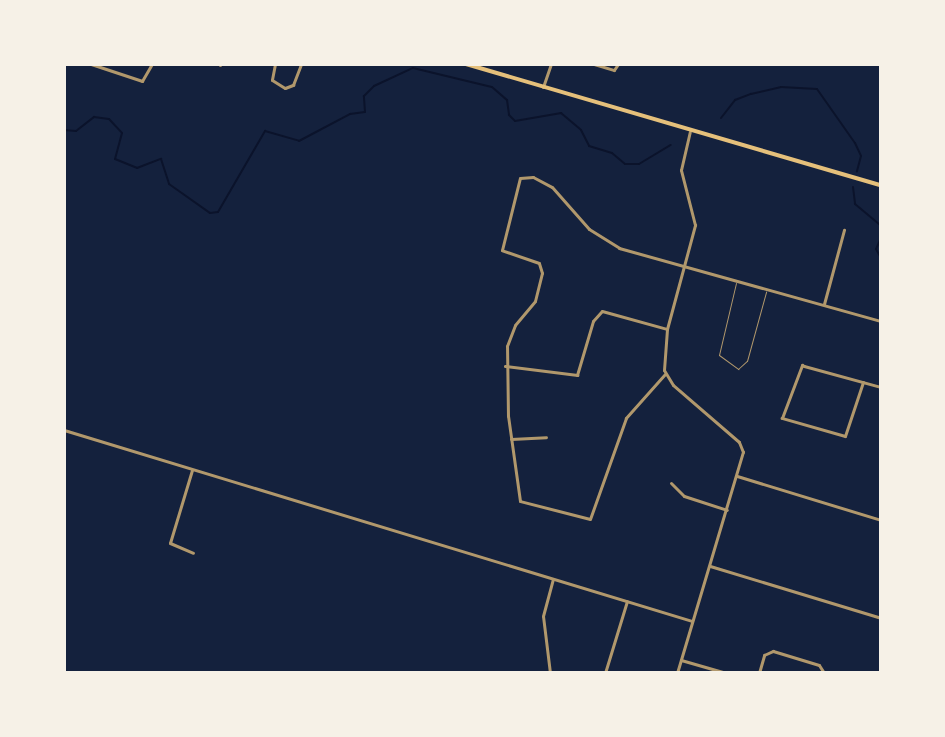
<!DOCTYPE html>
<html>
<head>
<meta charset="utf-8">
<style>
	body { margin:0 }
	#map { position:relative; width:945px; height:737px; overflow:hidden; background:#14213d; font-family:"Fira Sans",sans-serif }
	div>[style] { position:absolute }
	.stream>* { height:2px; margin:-1px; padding:0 1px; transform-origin:1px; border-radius:1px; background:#0b132b }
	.service>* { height:1px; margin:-0.5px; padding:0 0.5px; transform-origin:0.5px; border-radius:0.5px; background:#b1986c }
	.minor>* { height:3px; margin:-1.5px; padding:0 1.5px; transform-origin:1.5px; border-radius:1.5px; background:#b1986c }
	.secondary>* { height:4px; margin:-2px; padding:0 2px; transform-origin:2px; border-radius:2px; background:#e5c07b }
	span { translate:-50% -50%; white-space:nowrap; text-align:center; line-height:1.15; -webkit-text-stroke:6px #f6f1e7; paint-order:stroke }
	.frame { position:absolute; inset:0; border:66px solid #f6f1e7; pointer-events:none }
</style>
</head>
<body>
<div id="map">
	<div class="stream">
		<i style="left:721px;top:118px;width:23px;rotate:-52deg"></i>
		<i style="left:735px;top:100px;width:17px;rotate:-21deg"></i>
		<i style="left:751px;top:94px;width:31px;rotate:-13deg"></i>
		<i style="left:781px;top:87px;width:36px;rotate:3deg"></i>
		<i style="left:817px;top:89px;width:66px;rotate:54.9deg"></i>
		<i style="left:855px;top:143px;width:14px;rotate:65deg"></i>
		<i style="left:861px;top:156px;width:16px;rotate:105deg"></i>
		<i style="left:64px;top:130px;width:12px;rotate:5deg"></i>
		<i style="left:76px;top:131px;width:23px;rotate:-38deg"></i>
		<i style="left:94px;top:117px;width:15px;rotate:8deg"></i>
		<i style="left:109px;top:119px;width:19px;rotate:47deg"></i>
		<i style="left:122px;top:133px;width:27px;rotate:105deg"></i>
		<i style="left:115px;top:159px;width:24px;rotate:22deg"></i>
		<i style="left:137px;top:168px;width:26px;rotate:-21deg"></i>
		<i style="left:161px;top:159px;width:26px;rotate:72deg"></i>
		<i style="left:169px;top:184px;width:50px;rotate:35.3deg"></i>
		<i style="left:210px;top:213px;width:8px;rotate:-7deg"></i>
		<i style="left:218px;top:212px;width:94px;rotate:-59.9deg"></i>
		<i style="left:265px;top:131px;width:35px;rotate:16deg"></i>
		<i style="left:299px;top:141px;width:58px;rotate:-27.9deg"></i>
		<i style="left:350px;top:114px;width:15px;rotate:-8deg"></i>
		<i style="left:365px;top:112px;width:16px;rotate:-94deg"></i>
		<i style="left:364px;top:96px;width:14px;rotate:-45deg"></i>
		<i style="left:374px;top:86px;width:43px;rotate:-24.8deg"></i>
		<i style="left:413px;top:68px;width:81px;rotate:13.5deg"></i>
		<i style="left:492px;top:87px;width:20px;rotate:41deg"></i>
		<i style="left:507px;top:100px;width:15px;rotate:82deg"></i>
		<i style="left:509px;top:115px;width:8px;rotate:45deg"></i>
		<i style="left:515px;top:121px;width:47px;rotate:-9.9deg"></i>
		<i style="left:561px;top:113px;width:26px;rotate:40deg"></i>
		<i style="left:581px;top:130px;width:18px;rotate:63deg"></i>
		<i style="left:589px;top:146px;width:24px;rotate:17deg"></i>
		<i style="left:612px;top:153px;width:17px;rotate:40deg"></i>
		<i style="left:625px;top:164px;width:14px"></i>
		<i style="left:639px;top:164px;width:37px;rotate:-31deg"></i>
		<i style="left:853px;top:187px;width:17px;rotate:83deg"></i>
		<i style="left:855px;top:204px;width:34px;rotate:40deg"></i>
		<i style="left:881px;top:238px;width:12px;rotate:114deg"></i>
		<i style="left:876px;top:249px;width:10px;rotate:61deg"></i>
	</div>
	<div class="service">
		<i style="left:736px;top:283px;width:74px;rotate:103.3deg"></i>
		<i style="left:719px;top:355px;width:24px;rotate:36deg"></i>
		<i style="left:738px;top:369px;width:12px;rotate:-42deg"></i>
		<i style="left:747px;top:361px;width:72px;rotate:-74.6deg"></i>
	</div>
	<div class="minor">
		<i style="left:91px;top:64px;width:54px;rotate:18.4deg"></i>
		<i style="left:142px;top:81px;width:20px;rotate:-60deg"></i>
		<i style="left:275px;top:64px;width:16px;rotate:101deg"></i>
		<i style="left:272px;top:80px;width:15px;rotate:32deg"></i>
		<i style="left:285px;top:88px;width:9px;rotate:-21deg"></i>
		<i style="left:293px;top:85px;width:22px;rotate:-69deg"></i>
		<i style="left:594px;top:64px;width:21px;rotate:17deg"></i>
		<i style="left:614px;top:70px;width:7px;rotate:-56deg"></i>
		<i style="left:220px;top:65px;width:1px;rotate:-90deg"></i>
		<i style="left:543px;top:87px;width:24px;rotate:-71deg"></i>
		<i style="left:824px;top:304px;width:77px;rotate:-74.9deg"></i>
		<i style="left:505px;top:366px;width:73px;rotate:7.1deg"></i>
		<i style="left:577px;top:375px;width:56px;rotate:-73.5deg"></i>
		<i style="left:593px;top:321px;width:13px;rotate:-48deg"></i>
		<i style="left:602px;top:311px;width:67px;rotate:15.5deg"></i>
		<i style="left:665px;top:374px;width:59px;rotate:131.6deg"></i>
		<i style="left:626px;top:418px;width:107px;rotate:109.6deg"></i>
		<i style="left:590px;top:519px;width:72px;rotate:-165.6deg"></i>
		<i style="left:520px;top:501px;width:86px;rotate:-98deg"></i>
		<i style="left:508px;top:416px;width:70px;rotate:-90.8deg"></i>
		<i style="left:507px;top:346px;width:22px;rotate:-69deg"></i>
		<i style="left:515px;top:325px;width:31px;rotate:-50deg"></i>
		<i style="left:535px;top:301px;width:29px;rotate:-76deg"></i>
		<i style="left:542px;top:273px;width:10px;rotate:-107deg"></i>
		<i style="left:539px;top:263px;width:39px;rotate:-161deg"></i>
		<i style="left:502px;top:250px;width:74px;rotate:-76deg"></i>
		<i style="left:520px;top:178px;width:13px;rotate:-4deg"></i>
		<i style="left:533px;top:177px;width:21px;rotate:28deg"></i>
		<i style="left:552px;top:187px;width:56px;rotate:48.6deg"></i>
		<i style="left:589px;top:229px;width:36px;rotate:32deg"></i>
		<i style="left:619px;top:248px;width:272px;rotate:15.6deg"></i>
		<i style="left:863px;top:382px;width:57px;rotate:108.4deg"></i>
		<i style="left:845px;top:436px;width:66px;rotate:-164.1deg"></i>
		<i style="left:782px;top:418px;width:57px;rotate:-69.3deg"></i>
		<i style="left:802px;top:365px;width:2px;rotate:27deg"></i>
		<i style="left:804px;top:366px;width:80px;rotate:15.3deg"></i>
		<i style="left:64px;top:430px;width:656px;rotate:16.92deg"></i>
		<i style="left:511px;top:439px;width:35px;rotate:-3deg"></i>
		<i style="left:192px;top:470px;width:76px;rotate:106.8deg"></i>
		<i style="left:170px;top:543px;width:25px;rotate:23deg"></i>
		<i style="left:737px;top:476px;width:151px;rotate:17deg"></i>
		<i style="left:671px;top:483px;width:18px;rotate:45deg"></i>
		<i style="left:684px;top:496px;width:45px;rotate:18deg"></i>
		<i style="left:710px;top:566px;width:179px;rotate:16.9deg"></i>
		<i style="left:681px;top:660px;width:47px;rotate:16.1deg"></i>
		<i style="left:550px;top:673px;width:57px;rotate:-97deg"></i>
		<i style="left:543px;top:616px;width:38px;rotate:-75deg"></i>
		<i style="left:605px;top:673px;width:75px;rotate:-73deg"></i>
		<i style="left:677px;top:673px;width:231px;rotate:-73.4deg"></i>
		<i style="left:743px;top:452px;width:11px;rotate:-112deg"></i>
		<i style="left:739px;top:442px;width:87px;rotate:-139.2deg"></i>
		<i style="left:673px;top:385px;width:17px;rotate:-121deg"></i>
		<i style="left:664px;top:370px;width:41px;rotate:-85.8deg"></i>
		<i style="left:667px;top:329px;width:108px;rotate:-74.9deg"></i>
		<i style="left:695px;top:225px;width:57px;rotate:-104.3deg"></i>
		<i style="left:681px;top:170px;width:39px;rotate:-77deg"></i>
		<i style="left:759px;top:673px;width:19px;rotate:-74deg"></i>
		<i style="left:764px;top:655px;width:10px;rotate:-24deg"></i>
		<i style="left:773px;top:651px;width:48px;rotate:16.9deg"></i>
		<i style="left:819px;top:665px;width:9px;rotate:58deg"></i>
	</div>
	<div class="secondary">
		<i style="left:466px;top:64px;width:432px;rotate:16.3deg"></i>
	</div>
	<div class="frame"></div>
</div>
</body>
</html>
